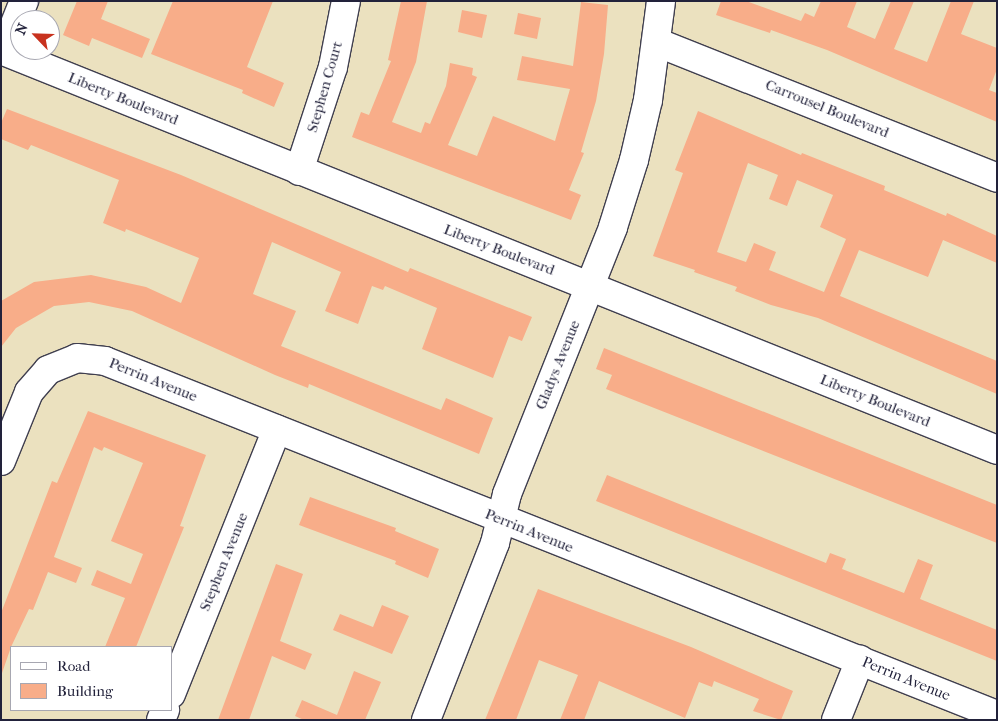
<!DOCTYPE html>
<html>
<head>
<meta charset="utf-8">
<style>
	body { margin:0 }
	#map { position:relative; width:998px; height:721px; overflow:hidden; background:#ebe1bf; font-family:"IM FELL French Canon",serif }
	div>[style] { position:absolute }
	.building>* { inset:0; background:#f8ad89 }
	.roads { filter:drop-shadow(1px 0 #403f4f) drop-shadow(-1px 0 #403f4f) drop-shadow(0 1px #403f4f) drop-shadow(0 -1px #403f4f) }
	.minor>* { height:28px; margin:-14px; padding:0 14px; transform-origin:14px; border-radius:14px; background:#fff }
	span { translate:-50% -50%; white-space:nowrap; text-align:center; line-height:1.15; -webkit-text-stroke:4px #fff; paint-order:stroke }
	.street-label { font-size:15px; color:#22223b }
	.frame { position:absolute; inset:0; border:2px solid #22223b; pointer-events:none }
	.legend { position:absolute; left:10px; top:646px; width:162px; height:65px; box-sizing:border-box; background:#fff; border:1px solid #a7a7b1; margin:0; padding:6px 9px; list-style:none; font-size:15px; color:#22223b }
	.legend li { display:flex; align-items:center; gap:10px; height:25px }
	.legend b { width:25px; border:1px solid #a7a7b1 }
	.north { position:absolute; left:10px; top:10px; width:50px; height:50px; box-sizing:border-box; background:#fff; border:1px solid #a7a7b1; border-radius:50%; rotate:294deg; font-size:14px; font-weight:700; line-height:20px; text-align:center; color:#22223b }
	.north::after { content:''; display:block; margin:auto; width:18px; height:22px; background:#c8321e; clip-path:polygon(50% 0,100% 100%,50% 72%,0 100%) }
</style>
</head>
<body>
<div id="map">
	<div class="building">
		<i style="clip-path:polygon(77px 1px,108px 1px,101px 19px,150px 39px,142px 58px,92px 38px,89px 46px,63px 35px)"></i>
		<i style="clip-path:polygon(173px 1px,273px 1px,247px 67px,284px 83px,274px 107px,242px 93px,243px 90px,151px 54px)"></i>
		<i style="clip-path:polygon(401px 1px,427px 1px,416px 62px,392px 122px,421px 133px,425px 122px,430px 124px,446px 86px,450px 63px,473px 68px,472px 75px,477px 77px,448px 145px,477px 156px,493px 116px,555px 141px,570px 89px,517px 80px,522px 56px,573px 66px,581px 2px,608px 5px,604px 54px,596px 101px,581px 152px,584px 153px,569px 190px,581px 195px,571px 220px,352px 137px,361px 112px,369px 115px,391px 61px,388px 60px)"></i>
		<i style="clip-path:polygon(721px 1px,746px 1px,801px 21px,805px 13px,814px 17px,821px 1px,857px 1px,847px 27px,875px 39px,891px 1px,914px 1px,894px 49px,927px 62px,951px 1px,974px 1px,961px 34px,997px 48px,997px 69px,989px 90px,997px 93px,997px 122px,827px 50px,771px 30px,770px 33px,716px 15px)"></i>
		<i style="clip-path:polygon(462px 10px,487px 15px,482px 38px,458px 32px)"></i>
		<i style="clip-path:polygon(518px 13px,541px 18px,537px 39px,514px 34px)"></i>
		<i style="clip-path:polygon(7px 109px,181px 175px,408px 272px,410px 268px,532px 317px,522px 341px,509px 336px,493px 378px,422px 349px,437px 308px,385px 286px,383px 290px,372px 286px,358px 324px,325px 311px,341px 272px,272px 242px,253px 294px,296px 311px,281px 346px,441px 410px,446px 398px,493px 418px,479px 454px,309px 384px,308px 388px,275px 375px,132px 311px,89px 302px,54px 306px,16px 328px,1px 347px,1px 301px,34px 282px,91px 275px,146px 287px,181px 303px,199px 258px,126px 229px,125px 232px,103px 223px,119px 180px,31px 145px,28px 150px,1px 139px,1px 123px)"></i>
		<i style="clip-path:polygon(evenodd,698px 111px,801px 155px,802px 153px,885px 186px,884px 190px,946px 216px,947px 213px,997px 236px,997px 263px,943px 240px,928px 277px,859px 250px,840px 296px,997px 361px,997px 394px,818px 318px,771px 305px,735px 291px,737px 287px,694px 272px,695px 270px,653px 256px,683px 173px,675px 170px,698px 111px,748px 163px,778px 175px,769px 199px,787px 206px,797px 180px,833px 195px,820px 227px,846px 239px,824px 292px,769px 270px,776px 252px,754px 243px,746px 262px,717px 252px,748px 163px)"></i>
		<i style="clip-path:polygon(604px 348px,997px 505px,997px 543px,606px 389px,612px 375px,596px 369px)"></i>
		<i style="clip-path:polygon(88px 411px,206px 455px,180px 526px,184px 527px,136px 647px,105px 647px,125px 598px,91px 585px,97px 570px,131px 584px,143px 554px,111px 541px,143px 463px,104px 447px,102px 451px,94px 447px,54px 557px,82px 568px,76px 583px,48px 572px,33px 610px,29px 609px,11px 647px,1px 676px,1px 613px,52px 481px,57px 483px)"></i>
		<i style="clip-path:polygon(607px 475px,826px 563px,830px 553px,846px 559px,842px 569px,904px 593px,918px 559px,933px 565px,920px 599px,997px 630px,997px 661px,596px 501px)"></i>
		<i style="clip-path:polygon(310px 497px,396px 528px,395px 531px,439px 549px,428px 578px,395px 564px,396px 561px,299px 525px)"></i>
		<i style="clip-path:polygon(276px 564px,303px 574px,280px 641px,312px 654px,305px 670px,272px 656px,249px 720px,218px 720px)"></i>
		<i style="clip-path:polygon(538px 589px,691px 647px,793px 691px,781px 720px,753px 711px,759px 699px,714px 681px,712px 687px,699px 682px,685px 718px,599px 681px,584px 720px,560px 720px,578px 675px,539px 660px,516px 720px,485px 720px)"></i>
		<i style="clip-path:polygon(382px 605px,409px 616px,392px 654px,333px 630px,340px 614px,373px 627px)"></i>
		<i style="clip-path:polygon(354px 671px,381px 682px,365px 720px,304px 720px,295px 716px,302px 700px,337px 715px)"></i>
	</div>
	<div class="roads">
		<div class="minor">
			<i style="left:656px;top:42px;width:367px;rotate:21.7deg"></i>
			<i style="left:1px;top:50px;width:1073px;rotate:21.88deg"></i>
			<i style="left:4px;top:51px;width:54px;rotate:-68.2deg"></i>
			<i style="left:299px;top:171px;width:109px;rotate:-71.9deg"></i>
			<i style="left:333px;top:67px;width:67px;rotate:-78.9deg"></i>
			<i style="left:1px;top:461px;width:74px;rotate:-67.9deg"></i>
			<i style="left:29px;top:392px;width:29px;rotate:-49deg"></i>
			<i style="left:48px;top:370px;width:31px;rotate:-22deg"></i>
			<i style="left:77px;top:358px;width:28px;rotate:6deg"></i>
			<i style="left:105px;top:361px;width:960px;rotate:21.65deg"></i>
			<i style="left:171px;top:694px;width:285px;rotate:-68.2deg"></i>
			<i style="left:161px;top:720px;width:11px;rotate:-68deg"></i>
			<i style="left:426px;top:720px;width:190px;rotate:-68.7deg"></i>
			<i style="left:495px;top:543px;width:50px;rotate:-76.2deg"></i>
			<i style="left:507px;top:494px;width:287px;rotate:-68.3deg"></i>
			<i style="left:613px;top:227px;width:70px;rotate:-72.6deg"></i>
			<i style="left:634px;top:160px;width:62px;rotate:-76.9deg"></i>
			<i style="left:648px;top:100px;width:100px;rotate:-82.5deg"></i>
			<i style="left:836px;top:720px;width:65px;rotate:-68.2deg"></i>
		</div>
	</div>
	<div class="street-label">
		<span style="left:325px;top:87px;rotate:-74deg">Stephen Court</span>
		<span style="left:123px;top:99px;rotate:22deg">Liberty Boulevard</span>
		<span style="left:827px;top:109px;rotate:22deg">Carrousel Boulevard</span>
		<span style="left:499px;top:250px;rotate:21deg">Liberty Boulevard</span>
		<span style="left:558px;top:365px;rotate:-68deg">Gladys Avenue</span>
		<span style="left:153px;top:380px;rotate:22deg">Perrin Avenue</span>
		<span style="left:875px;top:401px;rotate:22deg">Liberty Boulevard</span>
		<span style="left:529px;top:531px;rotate:22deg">Perrin Avenue</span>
		<span style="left:224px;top:562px;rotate:-68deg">Stephen Avenue</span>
		<span style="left:906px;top:679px;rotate:22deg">Perrin Avenue</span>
	</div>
	<div class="frame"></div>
	<ul class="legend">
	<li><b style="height:6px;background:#fff"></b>Road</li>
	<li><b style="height:14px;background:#f8ad89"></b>Building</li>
	</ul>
	<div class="north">N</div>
</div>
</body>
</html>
